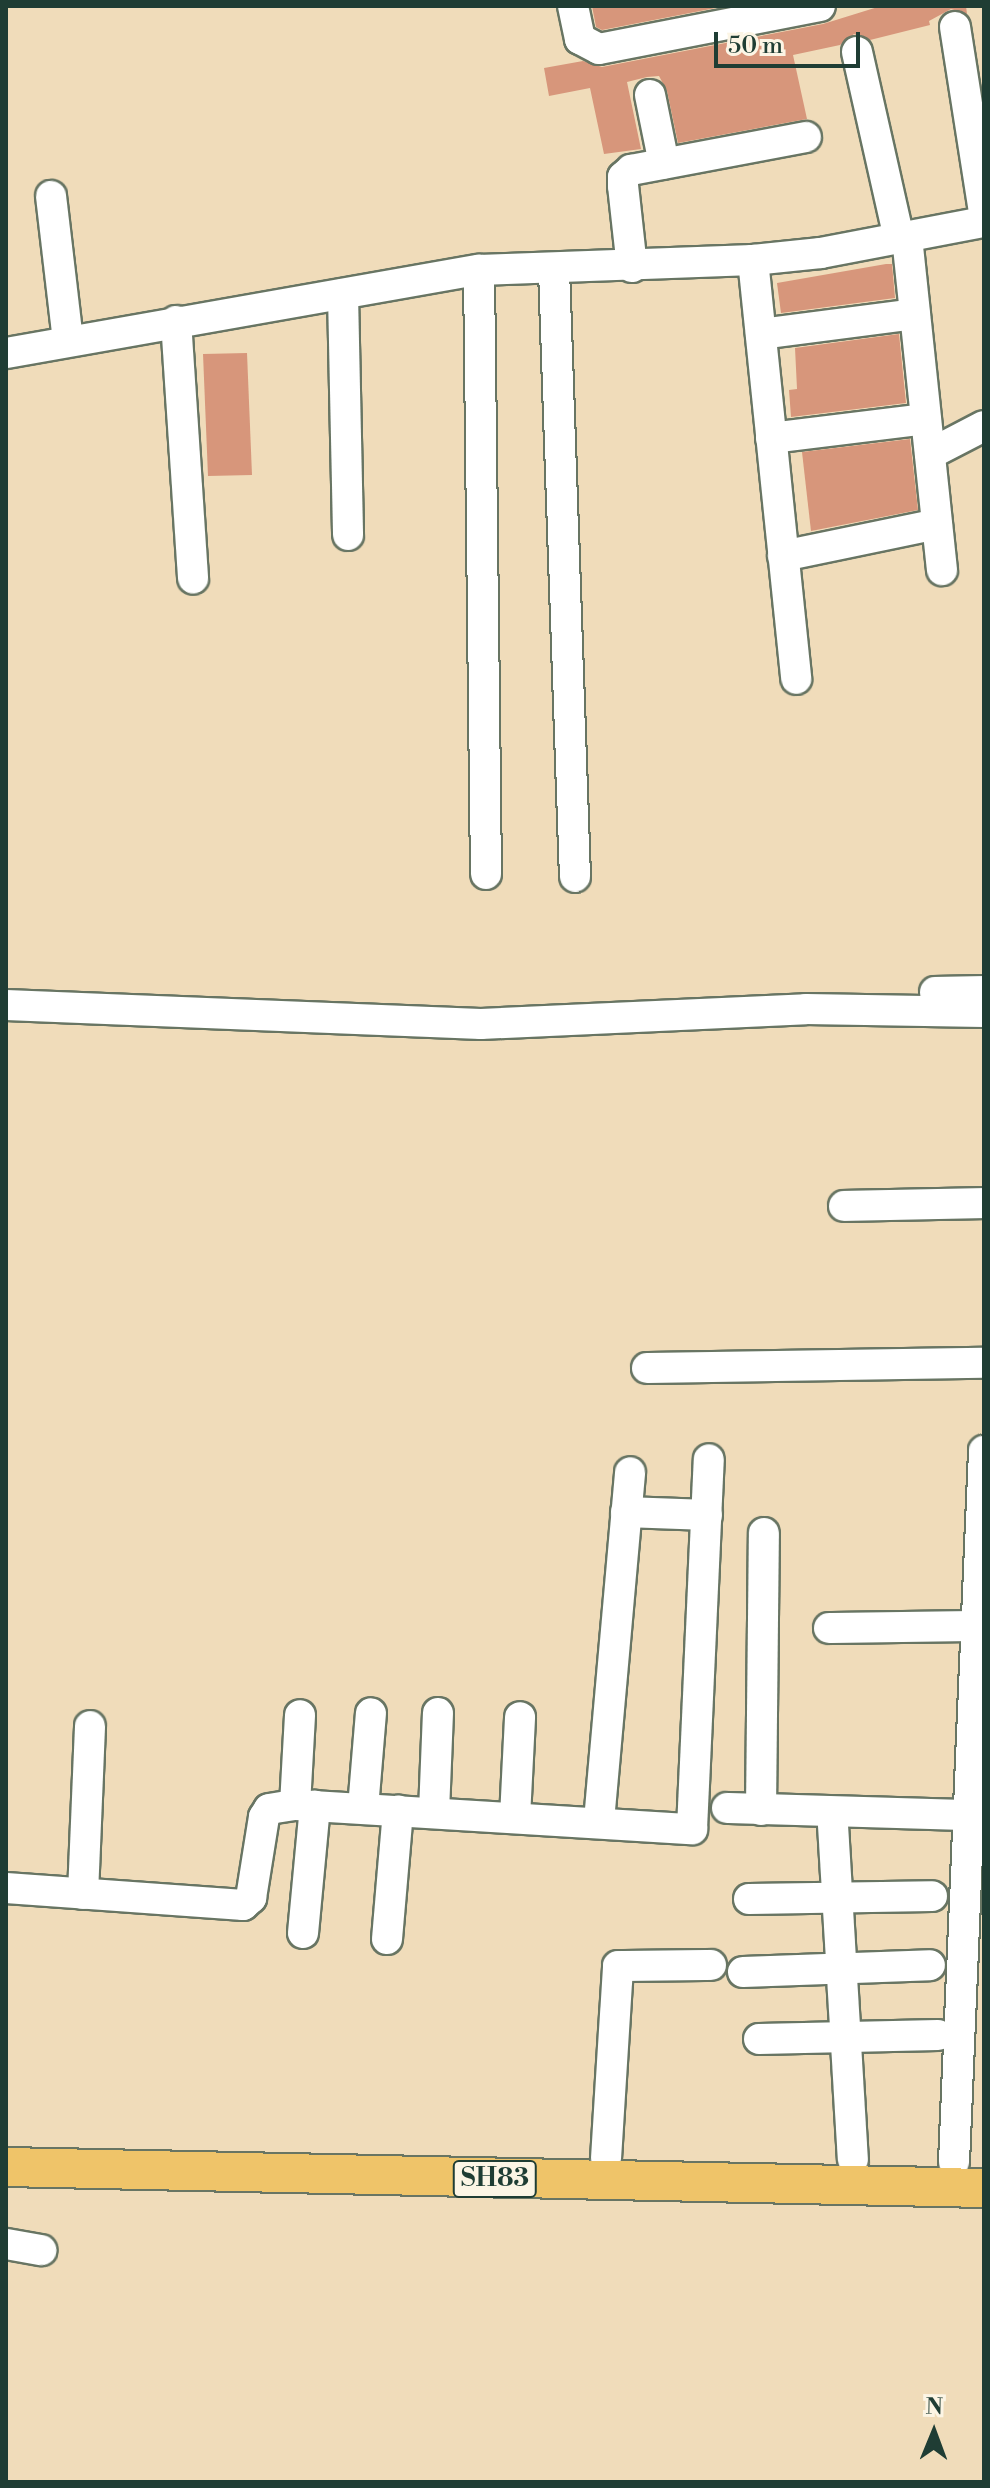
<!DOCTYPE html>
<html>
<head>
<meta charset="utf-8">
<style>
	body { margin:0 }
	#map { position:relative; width:990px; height:2488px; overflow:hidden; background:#f0dcba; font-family:"Libre Bodoni",serif }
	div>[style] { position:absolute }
	.building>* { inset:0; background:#d7967b }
	.roads { filter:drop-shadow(2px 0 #687563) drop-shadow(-2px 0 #687563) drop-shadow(0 2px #687563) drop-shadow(0 -2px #687563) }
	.minor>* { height:30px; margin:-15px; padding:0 15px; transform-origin:15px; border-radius:15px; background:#fff }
	.major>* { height:38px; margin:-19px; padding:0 19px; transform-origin:19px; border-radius:19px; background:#efc469 }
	span { translate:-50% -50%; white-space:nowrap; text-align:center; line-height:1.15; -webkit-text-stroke:6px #fcf5e5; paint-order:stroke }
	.shield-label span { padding:2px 6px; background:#fcf5e5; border:2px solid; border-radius:6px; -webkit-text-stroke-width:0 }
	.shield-label { font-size:26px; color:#1f3d34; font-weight:700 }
	.frame { position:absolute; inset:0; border:8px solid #1f3d34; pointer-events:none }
	.north { position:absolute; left:894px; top:2392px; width:80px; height:80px; -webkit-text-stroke:6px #fcf5e5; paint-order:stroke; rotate:1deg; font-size:22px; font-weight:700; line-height:32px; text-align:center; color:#1f3d34 }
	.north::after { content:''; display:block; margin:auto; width:28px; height:36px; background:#1f3d34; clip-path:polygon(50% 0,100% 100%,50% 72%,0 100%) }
	.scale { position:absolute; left:714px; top:32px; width:146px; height:36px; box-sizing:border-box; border:4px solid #1f3d34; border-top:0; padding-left:10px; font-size:24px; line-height:28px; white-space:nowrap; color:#1f3d34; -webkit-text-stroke:6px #fcf5e5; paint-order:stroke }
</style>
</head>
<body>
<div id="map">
	<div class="building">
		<i style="clip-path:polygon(592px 6px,726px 6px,602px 30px,596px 27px)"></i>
		<i style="clip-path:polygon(881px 6px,966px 6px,967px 14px,951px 9px,929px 21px,930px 25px,870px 40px,854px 34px,840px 45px,793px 55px,807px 119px,678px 143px,667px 91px,659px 76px,647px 77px,627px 82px,641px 149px,604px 154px,590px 88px,549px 96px,544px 68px,583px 61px,602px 67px,823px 24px)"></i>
		<i style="clip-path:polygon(886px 264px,892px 264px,895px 298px,781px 313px,777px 283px)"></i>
		<i style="clip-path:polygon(899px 334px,906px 403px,791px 417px,789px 390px,797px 389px,795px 348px)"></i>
		<i style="clip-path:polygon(247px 353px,252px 475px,208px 476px,203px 354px)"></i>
		<i style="clip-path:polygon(910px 439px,918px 510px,811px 531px,802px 452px)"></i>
	</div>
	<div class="roads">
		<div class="minor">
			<i style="left:573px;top:6px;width:34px;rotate:78deg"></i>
			<i style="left:580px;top:39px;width:21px;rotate:28deg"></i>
			<i style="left:599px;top:49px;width:225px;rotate:-11deg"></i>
			<i style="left:955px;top:27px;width:188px;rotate:81.1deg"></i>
			<i style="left:857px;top:52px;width:192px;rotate:77.3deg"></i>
			<i style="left:650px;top:95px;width:70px;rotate:78.5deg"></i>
			<i style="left:51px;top:196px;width:145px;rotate:83.3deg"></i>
			<i style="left:907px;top:237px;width:335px;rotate:84deg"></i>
			<i style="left:753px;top:260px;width:421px;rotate:84.1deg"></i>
			<i style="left:632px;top:267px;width:81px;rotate:-96.3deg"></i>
			<i style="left:623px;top:186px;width:9px;rotate:-90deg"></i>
			<i style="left:623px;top:177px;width:11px;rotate:-41deg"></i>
			<i style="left:631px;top:170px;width:178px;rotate:-10.7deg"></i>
			<i style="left:479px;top:270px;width:604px;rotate:89.34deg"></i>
			<i style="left:554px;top:270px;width:607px;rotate:88.02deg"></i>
			<i style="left:343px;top:294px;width:241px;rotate:88.8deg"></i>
			<i style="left:176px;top:321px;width:258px;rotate:86.2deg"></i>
			<i style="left:761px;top:334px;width:155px;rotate:-7.4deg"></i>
			<i style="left:6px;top:353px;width:480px;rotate:-10deg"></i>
			<i style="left:479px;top:270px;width:274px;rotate:-2.1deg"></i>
			<i style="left:753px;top:260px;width:68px;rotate:-5.9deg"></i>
			<i style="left:821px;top:253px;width:166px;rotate:-10.8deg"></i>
			<i style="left:771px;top:438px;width:156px;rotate:-7deg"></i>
			<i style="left:930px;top:454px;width:61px;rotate:-27.4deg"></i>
			<i style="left:783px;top:556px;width:157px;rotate:-11.7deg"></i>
			<i style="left:935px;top:992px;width:49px;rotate:-1.2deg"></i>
			<i style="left:6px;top:1005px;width:475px;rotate:2.3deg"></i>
			<i style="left:481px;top:1024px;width:325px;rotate:-2.6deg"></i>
			<i style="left:806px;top:1009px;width:178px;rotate:1deg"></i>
			<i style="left:844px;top:1206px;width:140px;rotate:-1.2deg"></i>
			<i style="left:647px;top:1368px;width:337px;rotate:-0.9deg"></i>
			<i style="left:626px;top:1512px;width:81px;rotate:2.1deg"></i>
			<i style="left:829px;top:1628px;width:146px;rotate:-0.8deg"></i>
			<i style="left:295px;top:1805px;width:90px;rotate:-86.8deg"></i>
			<i style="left:363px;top:1808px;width:95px;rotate:-85.2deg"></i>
			<i style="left:727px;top:1808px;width:239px;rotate:1.7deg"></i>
			<i style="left:761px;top:1810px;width:277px;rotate:-89.4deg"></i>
			<i style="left:434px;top:1812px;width:99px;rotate:-87.7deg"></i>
			<i style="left:515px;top:1817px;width:100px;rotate:-87.1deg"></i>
			<i style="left:599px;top:1821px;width:350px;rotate:-84.9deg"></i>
			<i style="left:833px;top:1825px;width:335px;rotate:86.6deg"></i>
			<i style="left:6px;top:1888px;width:238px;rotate:4.1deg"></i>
			<i style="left:243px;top:1905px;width:11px;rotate:-41deg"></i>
			<i style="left:251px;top:1898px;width:82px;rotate:-80.9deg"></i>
			<i style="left:264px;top:1817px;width:9px;rotate:-58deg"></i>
			<i style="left:269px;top:1809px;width:26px;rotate:-9deg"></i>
			<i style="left:295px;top:1805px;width:398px;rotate:3.5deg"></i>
			<i style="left:692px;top:1829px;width:370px;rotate:-87.4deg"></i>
			<i style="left:83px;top:1894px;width:168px;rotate:-87.6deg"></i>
			<i style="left:749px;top:1899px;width:183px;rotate:-0.9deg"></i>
			<i style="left:303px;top:1933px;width:128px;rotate:-84.6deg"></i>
			<i style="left:387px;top:1939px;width:129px;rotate:-85.1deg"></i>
			<i style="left:743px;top:1972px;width:187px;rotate:-2.1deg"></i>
			<i style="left:759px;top:2039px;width:179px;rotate:-1.3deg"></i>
			<i style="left:606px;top:2158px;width:192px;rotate:-86.4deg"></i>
			<i style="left:618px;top:1966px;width:93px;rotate:-0.6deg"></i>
			<i style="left:954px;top:2162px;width:712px;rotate:-87.58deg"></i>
			<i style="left:6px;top:2244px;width:36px;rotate:10deg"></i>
		</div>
		<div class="major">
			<i style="left:6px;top:2167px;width:978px;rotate:1.23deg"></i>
		</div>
	</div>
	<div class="shield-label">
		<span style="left:495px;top:2179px">SH83</span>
	</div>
	<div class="frame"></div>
	<div class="north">N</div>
	<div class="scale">50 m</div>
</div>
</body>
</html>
